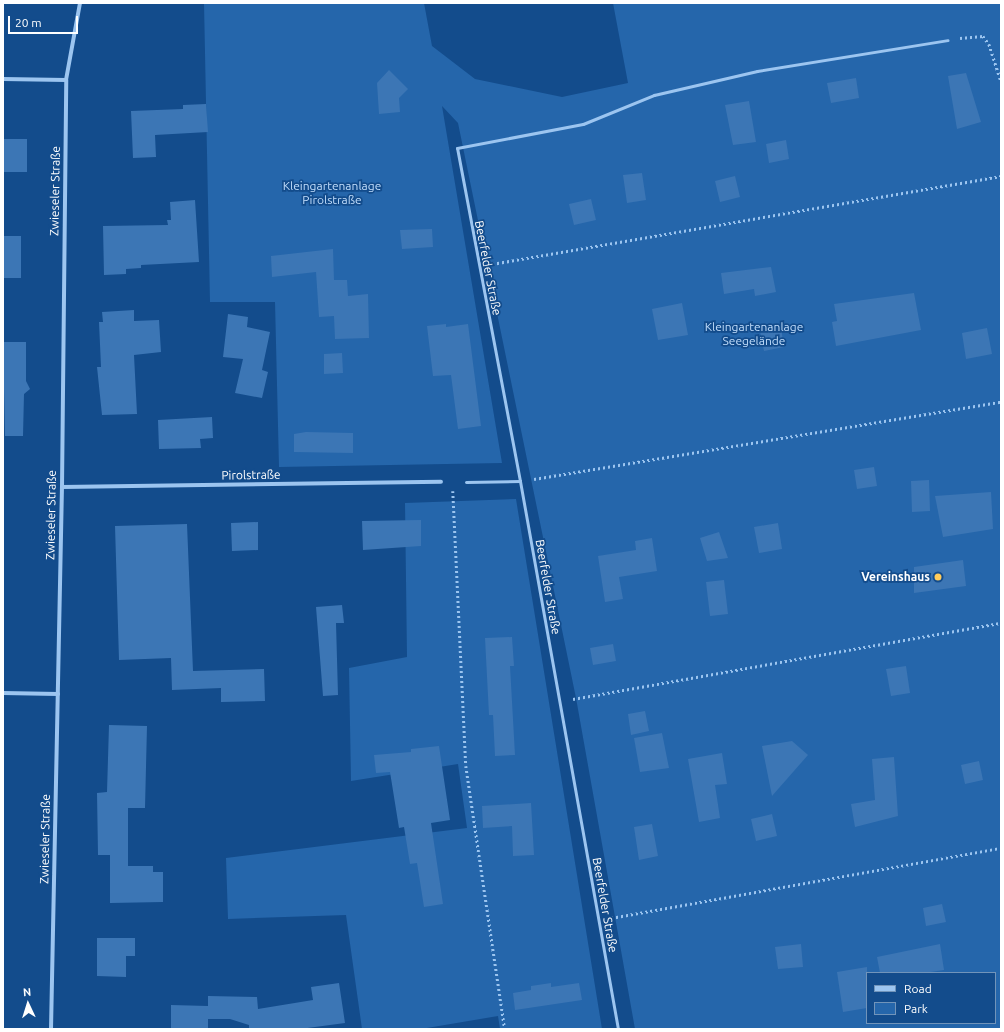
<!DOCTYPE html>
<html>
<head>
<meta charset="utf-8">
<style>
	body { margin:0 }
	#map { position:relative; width:1004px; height:1032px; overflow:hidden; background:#134c8c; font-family:Ubuntu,sans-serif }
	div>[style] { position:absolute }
	.green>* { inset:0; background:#2566ab }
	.building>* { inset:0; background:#3c76b5 }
	.path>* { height:2.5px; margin-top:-1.25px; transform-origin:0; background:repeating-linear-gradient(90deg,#9cc5f0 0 2px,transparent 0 5px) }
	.service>* { height:3px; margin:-1.5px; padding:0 1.5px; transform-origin:1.5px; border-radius:1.5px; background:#9cc5f0 }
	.minor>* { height:4px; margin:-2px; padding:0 2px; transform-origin:2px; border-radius:2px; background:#9cc5f0 }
	.dots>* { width:11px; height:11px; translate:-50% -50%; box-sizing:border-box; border:2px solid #134c8c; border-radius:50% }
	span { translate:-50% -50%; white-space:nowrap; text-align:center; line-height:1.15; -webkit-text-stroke:3.5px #134c8c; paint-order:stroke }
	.park-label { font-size:12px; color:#c2defc }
	.street-label { font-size:12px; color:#fff }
	.poi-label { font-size:12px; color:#fff; font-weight:700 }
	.right { translate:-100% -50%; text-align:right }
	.frame { position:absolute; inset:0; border:4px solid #fff; pointer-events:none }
	.legend { position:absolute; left:866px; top:972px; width:130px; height:52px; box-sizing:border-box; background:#134c8c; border:1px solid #7194ba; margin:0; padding:5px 7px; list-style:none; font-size:12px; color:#fff }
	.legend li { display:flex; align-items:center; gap:8px; height:20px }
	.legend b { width:20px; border:1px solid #7194ba }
	.north { position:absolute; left:8px; top:984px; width:40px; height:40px; -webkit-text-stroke:3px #134c8c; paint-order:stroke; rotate:356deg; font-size:11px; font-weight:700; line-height:16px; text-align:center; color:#fff }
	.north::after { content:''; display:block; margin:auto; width:14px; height:18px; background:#fff; clip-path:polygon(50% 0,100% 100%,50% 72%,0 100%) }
	.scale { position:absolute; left:8px; top:16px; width:70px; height:18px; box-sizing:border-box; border:2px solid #fff; border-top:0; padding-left:5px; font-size:12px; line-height:14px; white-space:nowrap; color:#fff; -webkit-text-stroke:3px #134c8c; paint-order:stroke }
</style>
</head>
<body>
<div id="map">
	<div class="green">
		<i style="clip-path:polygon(evenodd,204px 3px,424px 3px,432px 46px,475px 79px,562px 97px,628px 83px,613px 3px,1001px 3px,1001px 1029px,635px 1029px,576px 698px,458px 123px,442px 106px,502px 463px,279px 467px,275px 302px,210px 302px,204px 3px,867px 973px,995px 973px,995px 1023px,867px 1023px,867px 973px)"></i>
		<i style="clip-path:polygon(516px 499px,602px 1029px,500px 1029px,498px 1016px,421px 1029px,362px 1029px,346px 915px,228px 919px,226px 858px,467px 828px,458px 764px,351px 781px,349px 668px,407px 657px,405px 503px)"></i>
	</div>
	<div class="building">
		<i style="clip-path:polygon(389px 70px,408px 89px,399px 98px,400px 112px,379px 114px,377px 83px)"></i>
		<i style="clip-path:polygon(966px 73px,981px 122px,957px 129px,948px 76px)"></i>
		<i style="clip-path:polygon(856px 78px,859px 98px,831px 103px,827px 83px)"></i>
		<i style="clip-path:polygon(749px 101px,756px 142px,733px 145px,725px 105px)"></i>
		<i style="clip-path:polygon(206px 104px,208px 132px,155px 135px,156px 157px,133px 158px,131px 111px,183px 109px,183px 105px)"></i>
		<i style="clip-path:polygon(3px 139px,27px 139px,27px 172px,3px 172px)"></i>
		<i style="clip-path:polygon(786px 140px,789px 159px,769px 163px,766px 144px)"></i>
		<i style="clip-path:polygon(642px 173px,646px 200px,627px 203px,623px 175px)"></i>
		<i style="clip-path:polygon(735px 176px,740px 197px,720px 202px,715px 181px)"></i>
		<i style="clip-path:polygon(591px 199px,596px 220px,574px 225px,569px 204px)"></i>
		<i style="clip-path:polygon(195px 200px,199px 262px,141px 265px,141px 268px,126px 269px,126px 274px,104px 275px,103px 226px,168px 225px,167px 220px,171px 220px,170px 202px)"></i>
		<i style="clip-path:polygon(432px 229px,433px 247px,402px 249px,400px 230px)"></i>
		<i style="clip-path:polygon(3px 236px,21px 236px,21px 278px,3px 278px)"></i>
		<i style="clip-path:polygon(333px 249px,334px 280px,347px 280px,348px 296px,368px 294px,369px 338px,335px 339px,334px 316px,319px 317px,316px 272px,272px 277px,271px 256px)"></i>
		<i style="clip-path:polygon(771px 267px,776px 292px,755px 296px,754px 289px,724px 294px,721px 273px)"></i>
		<i style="clip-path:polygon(914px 293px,921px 330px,836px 346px,832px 322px,837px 321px,834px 304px)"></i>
		<i style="clip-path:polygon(682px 303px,688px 335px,658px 340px,652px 309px)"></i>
		<i style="clip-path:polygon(134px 310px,134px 321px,159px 320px,161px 352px,134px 355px,137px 414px,102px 415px,97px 367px,101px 367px,99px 322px,103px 322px,102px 312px)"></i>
		<i style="clip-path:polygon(228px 314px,248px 317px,247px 327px,270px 332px,262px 370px,268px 372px,262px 398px,235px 393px,243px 359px,223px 357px)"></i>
		<i style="clip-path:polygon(446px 324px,446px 327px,468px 324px,481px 426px,458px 429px,451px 375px,433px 376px,427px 326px)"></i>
		<i style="clip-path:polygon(781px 328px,784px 347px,764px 351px,760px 331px)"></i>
		<i style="clip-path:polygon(987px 328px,992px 354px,966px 359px,962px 333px)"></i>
		<i style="clip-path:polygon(3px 342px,26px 342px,26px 381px,30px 389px,24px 394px,23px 436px,5px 436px)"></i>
		<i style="clip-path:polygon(342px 353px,343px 373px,324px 374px,324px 354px)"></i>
		<i style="clip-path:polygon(212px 417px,213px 438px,200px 439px,201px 448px,159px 449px,158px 420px)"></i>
		<i style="clip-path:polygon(306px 432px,353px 433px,353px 453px,294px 452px,294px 434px)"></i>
		<i style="clip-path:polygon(874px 467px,877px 486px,857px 489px,854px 470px)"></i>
		<i style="clip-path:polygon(929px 480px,930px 511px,912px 512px,911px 481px)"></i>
		<i style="clip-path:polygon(991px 492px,993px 529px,943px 537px,935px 496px)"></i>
		<i style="clip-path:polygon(421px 520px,421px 546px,363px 550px,362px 521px)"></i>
		<i style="clip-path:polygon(258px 522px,258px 550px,232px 551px,231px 523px)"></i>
		<i style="clip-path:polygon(778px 523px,782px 549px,759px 553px,754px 527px)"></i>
		<i style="clip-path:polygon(187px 524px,193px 671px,264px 669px,265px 701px,221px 702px,221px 688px,172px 690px,171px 658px,119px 660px,115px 526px)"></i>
		<i style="clip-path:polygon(719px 532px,728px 558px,707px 561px,700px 538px)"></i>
		<i style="clip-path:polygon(652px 538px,657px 571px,619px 577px,623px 599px,605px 602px,598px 556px,636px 550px,635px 541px)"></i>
		<i style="clip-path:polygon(963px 560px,966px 586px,914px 593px,914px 567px)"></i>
		<i style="clip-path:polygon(724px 580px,728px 614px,710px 616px,706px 582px)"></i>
		<i style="clip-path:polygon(342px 605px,344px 623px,336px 623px,338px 695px,323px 696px,316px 607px)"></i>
		<i style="clip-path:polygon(512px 637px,514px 666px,510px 666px,515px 755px,495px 756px,493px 715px,489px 715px,485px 638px)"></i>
		<i style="clip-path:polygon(613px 644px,616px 661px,593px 665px,590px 648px)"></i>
		<i style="clip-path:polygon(906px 666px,910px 693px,891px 696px,886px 669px)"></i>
		<i style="clip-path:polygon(645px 711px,649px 731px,631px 735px,628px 714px)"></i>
		<i style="clip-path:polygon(109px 725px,147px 726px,145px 808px,128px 808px,128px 866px,153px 866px,153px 872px,163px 872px,163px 902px,110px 903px,110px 855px,98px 855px,97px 793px,107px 792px)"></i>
		<i style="clip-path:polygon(662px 733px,669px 768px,640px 772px,634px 738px)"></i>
		<i style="clip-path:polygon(792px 741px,808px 755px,772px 796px,762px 746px)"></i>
		<i style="clip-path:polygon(439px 746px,450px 820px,431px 823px,443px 904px,424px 907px,417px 863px,410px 864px,404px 827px,399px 828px,390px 772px,376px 773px,374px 755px,411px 752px,411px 749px)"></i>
		<i style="clip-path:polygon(722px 753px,727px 784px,715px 785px,720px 818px,699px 822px,688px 759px)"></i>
		<i style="clip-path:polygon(894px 757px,898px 816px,855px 827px,851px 804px,875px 800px,872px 759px)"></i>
		<i style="clip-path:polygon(979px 761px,983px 780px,965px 784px,961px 765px)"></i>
		<i style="clip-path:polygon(531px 803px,534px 855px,513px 856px,512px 826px,483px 828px,482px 806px)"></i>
		<i style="clip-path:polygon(772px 814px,777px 836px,756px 841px,751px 819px)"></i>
		<i style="clip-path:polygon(652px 824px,658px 856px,639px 860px,634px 827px)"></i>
		<i style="clip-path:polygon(942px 904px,946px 922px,926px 926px,923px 908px)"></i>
		<i style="clip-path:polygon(97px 938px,135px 938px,135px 956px,126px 956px,126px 977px,97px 976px)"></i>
		<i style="clip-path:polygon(801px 944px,803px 967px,778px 969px,775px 947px)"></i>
		<i style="clip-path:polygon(940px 944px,944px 970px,924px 973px,880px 973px,877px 957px)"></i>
		<i style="clip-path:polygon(867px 967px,867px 1008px,843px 1012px,837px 972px)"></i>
		<i style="clip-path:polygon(339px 983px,345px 1023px,300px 1029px,249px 1029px,249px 1025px,230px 1019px,208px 1019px,208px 1029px,171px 1029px,171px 1005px,208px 1006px,208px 996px,257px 997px,258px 1009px,313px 1000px,311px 987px)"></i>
		<i style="clip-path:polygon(551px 983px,551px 987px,579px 983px,582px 1000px,515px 1010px,513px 993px,531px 990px,531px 986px)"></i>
	</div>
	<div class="path">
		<i style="left:960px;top:38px;width:23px;rotate:-5deg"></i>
		<i style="left:983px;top:36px;width:10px;rotate:53deg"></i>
		<i style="left:989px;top:44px;width:38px;rotate:72deg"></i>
		<i style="left:492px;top:264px;width:517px;rotate:-9.81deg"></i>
		<i style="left:534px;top:479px;width:473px;rotate:-9.4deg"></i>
		<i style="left:453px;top:491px;width:275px;rotate:87.3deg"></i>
		<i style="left:466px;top:766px;width:266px;rotate:81.6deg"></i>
		<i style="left:573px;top:699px;width:435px;rotate:-10.1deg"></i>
		<i style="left:611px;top:918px;width:396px;rotate:-10.2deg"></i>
	</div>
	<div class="service">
		<i style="left:466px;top:482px;width:54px;rotate:-1.1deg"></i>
		<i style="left:618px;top:1029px;width:557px;rotate:-100.14deg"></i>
		<i style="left:520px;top:481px;width:339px;rotate:-100.7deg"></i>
		<i style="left:457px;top:148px;width:128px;rotate:-10.8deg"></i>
		<i style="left:583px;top:124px;width:77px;rotate:-22.2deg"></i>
		<i style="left:654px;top:95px;width:106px;rotate:-13.1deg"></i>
		<i style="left:757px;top:71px;width:193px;rotate:-9.2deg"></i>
	</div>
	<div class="minor">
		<i style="left:3px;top:79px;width:63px;rotate:0.9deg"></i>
		<i style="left:62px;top:487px;width:379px;rotate:-0.8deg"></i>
		<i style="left:3px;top:693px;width:55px;rotate:1deg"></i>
		<i style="left:51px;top:1029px;width:542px;rotate:-88.84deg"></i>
		<i style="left:62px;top:487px;width:407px;rotate:-89.4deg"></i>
		<i style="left:66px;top:80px;width:78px;rotate:-79.7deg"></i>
	</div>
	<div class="dots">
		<i style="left:938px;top:577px;background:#ffcb5b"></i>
	</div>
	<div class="park-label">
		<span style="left:332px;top:193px">Kleingartenanlage<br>Pirolstraße</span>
		<span style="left:754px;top:334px">Kleingartenanlage<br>Seegelände</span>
	</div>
	<div class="street-label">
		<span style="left:55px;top:191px;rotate:-89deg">Zwieseler Straße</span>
		<span style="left:488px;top:268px;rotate:79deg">Beerfelder Straße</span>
		<span style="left:251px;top:475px;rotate:-1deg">Pirolstraße</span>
		<span style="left:51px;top:515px;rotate:-89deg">Zwieseler Straße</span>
		<span style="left:548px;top:587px;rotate:80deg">Beerfelder Straße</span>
		<span style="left:45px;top:839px;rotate:-89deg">Zwieseler Straße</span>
		<span style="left:605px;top:905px;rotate:80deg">Beerfelder Straße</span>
	</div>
	<div class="poi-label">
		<span class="right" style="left:930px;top:577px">Vereinshaus</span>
	</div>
	<div class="frame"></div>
	<ul class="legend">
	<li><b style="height:5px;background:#9cc5f0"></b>Road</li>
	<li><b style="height:11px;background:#2566ab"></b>Park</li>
	</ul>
	<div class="north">N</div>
	<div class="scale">20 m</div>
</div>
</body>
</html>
